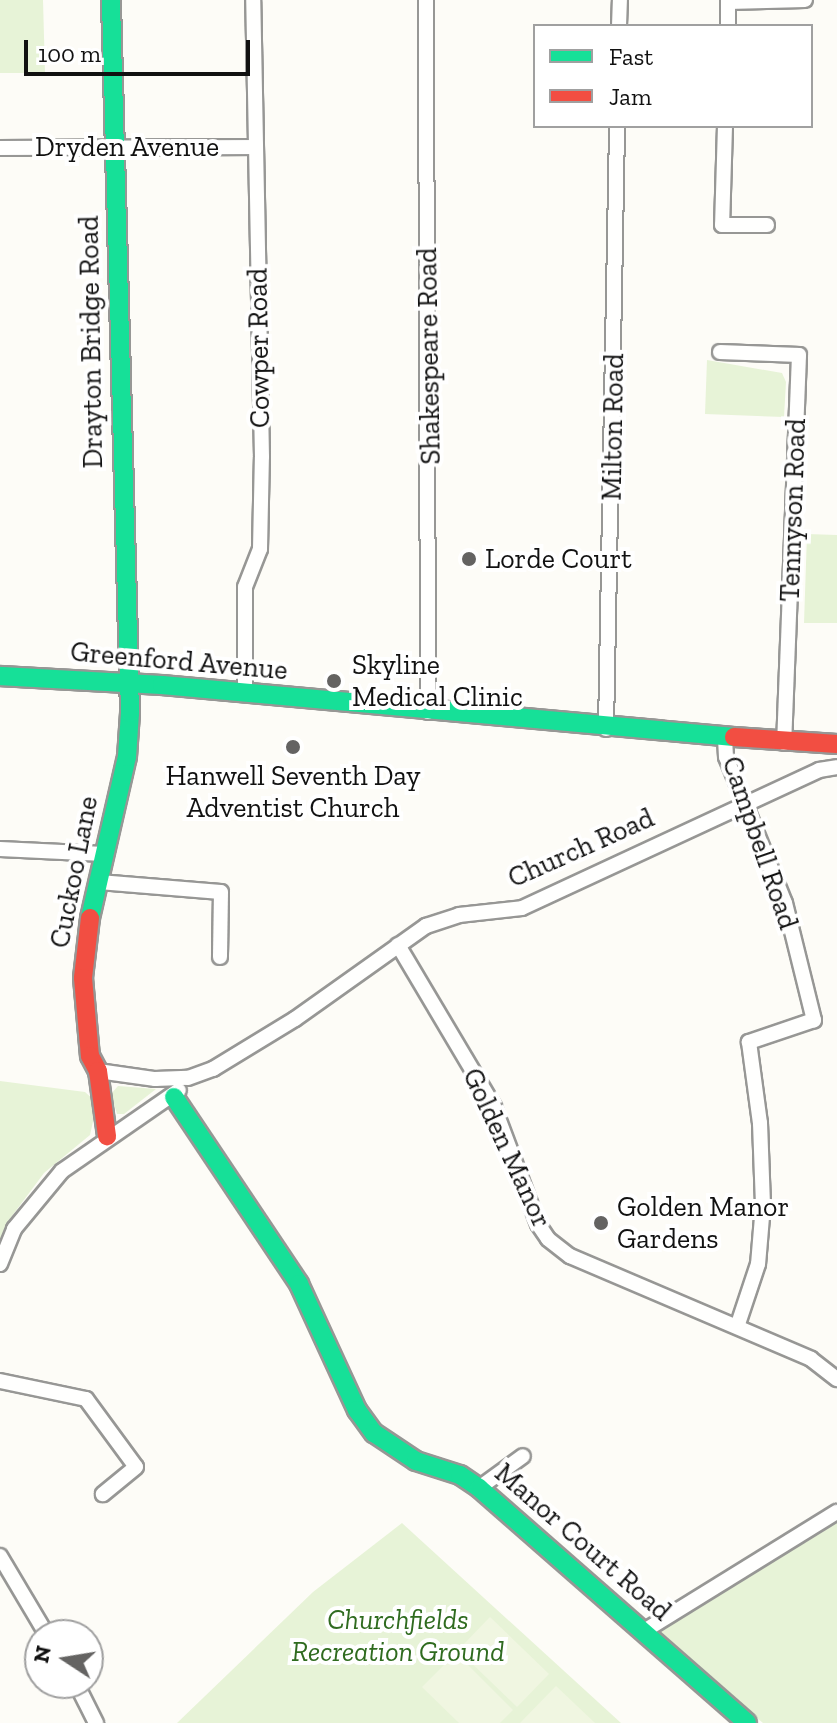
<!DOCTYPE html>
<html>
<head>
<meta charset="utf-8">
<style>
	body { margin:0 }
	#map { position:relative; width:837px; height:1723px; overflow:hidden; background:#fdfcf7; font-family:"Zilla Slab",serif }
	div>[style] { position:absolute }
	.green>* { inset:0; background:#e7f3d7 }
	.pitch>* { inset:0; background:#f0f6e1 }
	.roads { filter:drop-shadow(2px 0 #979795) drop-shadow(-2px 0 #979795) drop-shadow(0 2px #979795) drop-shadow(0 -2px #979795) }
	.street>* { height:14px; margin:-7px; padding:0 7px; transform-origin:7px; border-radius:7px; background:#fffffe }
	.fast>* { height:18px; margin:-9px; padding:0 9px; transform-origin:9px; border-radius:9px; background:#16e098 }
	.jam>* { height:18px; margin:-9px; padding:0 9px; transform-origin:9px; border-radius:9px; background:#f24e42 }
	.dots>* { width:22px; height:22px; translate:-50% -50%; box-sizing:border-box; border:4px solid #fff; border-radius:50% }
	span { translate:-50% -50%; white-space:nowrap; text-align:center; line-height:1.15; -webkit-text-stroke:8px #fff; paint-order:stroke }
	.street-label { font-size:28px; color:#111 }
	.poi-label { font-size:28px; color:#111 }
	.left { translate:0 -50%; text-align:left }
	.park-label { font-size:28px; color:#2f6b1f; font-style:italic }
	.legend { position:absolute; left:533px; top:24px; width:280px; height:104px; box-sizing:border-box; background:#fff; border:2px solid #a0a0a0; margin:0; padding:10px 14px; list-style:none; font-size:24px; color:#111 }
	.legend li { display:flex; align-items:center; gap:16px; height:40px }
	.legend b { width:40px; border:2px solid #a0a0a0 }
	.north { position:absolute; left:24px; top:1619px; width:80px; height:80px; box-sizing:border-box; background:#fff; border:2px solid #a0a0a0; border-radius:50%; rotate:282deg; font-size:22px; font-weight:700; line-height:32px; text-align:center; color:#111 }
	.north::after { content:''; display:block; margin:auto; width:28px; height:36px; background:#646362; clip-path:polygon(50% 0,100% 100%,50% 72%,0 100%) }
	.scale { position:absolute; left:24px; top:40px; width:226px; height:36px; box-sizing:border-box; border:4px solid #111; border-top:0; padding-left:10px; font-size:24px; line-height:28px; white-space:nowrap; color:#111; -webkit-text-stroke:6px #fff; paint-order:stroke }
</style>
</head>
<body>
<div id="map">
	<div class="green">
		<i style="clip-path:polygon(0 0,43px 0,45px 73px,0 73px)"></i>
		<i style="clip-path:polygon(707px 360px,782px 373px,786px 382px,784px 417px,705px 414px)"></i>
		<i style="clip-path:polygon(807px 534px,837px 535px,837px 623px,804px 623px)"></i>
		<i style="clip-path:polygon(0 1081px,85px 1092px,94px 1100px,94px 1117px,90px 1135px,44px 1173px,6px 1224px,0 1241px)"></i>
		<i style="clip-path:polygon(118px 1086px,156px 1089px,124px 1114px,117px 1114px,111px 1094px)"></i>
		<i style="clip-path:polygon(837px 1518px,837px 1723px,763px 1723px,653px 1631px)"></i>
		<i style="clip-path:polygon(402px 1523px,621px 1723px,177px 1723px,313px 1592px)"></i>
	</div>
	<div class="pitch">
		<i style="clip-path:polygon(490px 1617px,549px 1674px,517px 1707px,458px 1650px)"></i>
		<i style="clip-path:polygon(456px 1653px,513px 1710px,500px 1723px,459px 1723px,422px 1687px)"></i>
		<i style="clip-path:polygon(556px 1686px,595px 1723px,520px 1723px)"></i>
	</div>
	<div class="roads">
		<div class="street">
			<i style="left:426px;top:0;width:712px;rotate:89.84deg"></i>
			<i style="left:728px;top:2px;width:77px;rotate:-1.5deg"></i>
			<i style="left:619px;top:26px;width:26px;rotate:-88deg"></i>
			<i style="left:728px;top:26px;width:26px;rotate:-90deg"></i>
			<i style="left:725px;top:126px;width:99px;rotate:91.7deg"></i>
			<i style="left:722px;top:225px;width:45px"></i>
			<i style="left:0;top:148px;width:255px;rotate:-0.2deg"></i>
			<i style="left:720px;top:352px;width:79px;rotate:2.2deg"></i>
			<i style="left:799px;top:355px;width:388px;rotate:92.2deg"></i>
			<i style="left:245px;top:693px;width:106px;rotate:-90deg"></i>
			<i style="left:245px;top:587px;width:41px;rotate:-68.5deg"></i>
			<i style="left:260px;top:549px;width:92px;rotate:-88.8deg"></i>
			<i style="left:262px;top:457px;width:457px;rotate:-91.1deg"></i>
			<i style="left:606px;top:729px;width:603px;rotate:-88.95deg"></i>
			<i style="left:725px;top:738px;width:19px;rotate:87deg"></i>
			<i style="left:726px;top:757px;width:157px;rotate:68deg"></i>
			<i style="left:785px;top:903px;width:121px;rotate:76.1deg"></i>
			<i style="left:814px;top:1020px;width:69px;rotate:161.3deg"></i>
			<i style="left:749px;top:1042px;width:82px;rotate:82.3deg"></i>
			<i style="left:760px;top:1123px;width:82px;rotate:87.9deg"></i>
			<i style="left:763px;top:1205px;width:59px;rotate:94.8deg"></i>
			<i style="left:758px;top:1264px;width:66px;rotate:108.4deg"></i>
			<i style="left:0;top:849px;width:104px;rotate:2.8deg"></i>
			<i style="left:99px;top:882px;width:122px;rotate:4.7deg"></i>
			<i style="left:221px;top:892px;width:65px;rotate:90.9deg"></i>
			<i style="left:398px;top:945px;width:188px;rotate:59.3deg"></i>
			<i style="left:494px;top:1107px;width:125px;rotate:69.4deg"></i>
			<i style="left:538px;top:1224px;width:18px;rotate:56deg"></i>
			<i style="left:548px;top:1239px;width:28px;rotate:38deg"></i>
			<i style="left:570px;top:1256px;width:262px;rotate:23.1deg"></i>
			<i style="left:811px;top:1359px;width:33px;rotate:38deg"></i>
			<i style="left:98px;top:1071px;width:58px;rotate:8deg"></i>
			<i style="left:155px;top:1079px;width:33px;rotate:-2deg"></i>
			<i style="left:188px;top:1078px;width:27px;rotate:-20deg"></i>
			<i style="left:213px;top:1069px;width:96px;rotate:-31.4deg"></i>
			<i style="left:295px;top:1019px;width:161px;rotate:-35.4deg"></i>
			<i style="left:426px;top:926px;width:35px;rotate:-18deg"></i>
			<i style="left:459px;top:915px;width:63px;rotate:-6.3deg"></i>
			<i style="left:522px;top:908px;width:327px;rotate:-24.9deg"></i>
			<i style="left:819px;top:770px;width:18px;rotate:-9deg"></i>
			<i style="left:0;top:1264px;width:38px;rotate:-68deg"></i>
			<i style="left:14px;top:1229px;width:75px;rotate:-50.4deg"></i>
			<i style="left:62px;top:1171px;width:142px;rotate:-34.7deg"></i>
			<i style="left:0;top:1381px;width:88px;rotate:11.8deg"></i>
			<i style="left:86px;top:1399px;width:84px;rotate:53.7deg"></i>
			<i style="left:136px;top:1467px;width:43px;rotate:140.7deg"></i>
			<i style="left:479px;top:1488px;width:54px;rotate:-36deg"></i>
			<i style="left:0;top:1556px;width:92px;rotate:59.3deg"></i>
			<i style="left:644px;top:1631px;width:227px;rotate:-31.7deg"></i>
			<i style="left:76px;top:1683px;width:45px;rotate:63.4deg"></i>
		</div>
		<div class="fast">
			<i style="left:0;top:676px;width:162px;rotate:3.2deg"></i>
			<i style="left:162px;top:685px;width:574px;rotate:5.19deg"></i>
			<i style="left:90px;top:918px;width:165px;rotate:-77.1deg"></i>
			<i style="left:127px;top:757px;width:44px;rotate:-86.1deg"></i>
			<i style="left:130px;top:713px;width:713px;rotate:-91.53deg"></i>
			<i style="left:174px;top:1097px;width:225px;rotate:56.2deg"></i>
			<i style="left:299px;top:1284px;width:139px;rotate:65.3deg"></i>
			<i style="left:357px;top:1410px;width:29px;rotate:54deg"></i>
			<i style="left:374px;top:1433px;width:50px;rotate:33.7deg"></i>
			<i style="left:416px;top:1461px;width:46px;rotate:17.7deg"></i>
			<i style="left:460px;top:1475px;width:23px;rotate:34deg"></i>
			<i style="left:479px;top:1488px;width:356px;rotate:41.2deg"></i>
		</div>
		<div class="jam">
			<i style="left:734px;top:737px;width:103px;rotate:3.9deg"></i>
			<i style="left:90px;top:918px;width:60px;rotate:96.7deg"></i>
			<i style="left:83px;top:978px;width:78px;rotate:84.9deg"></i>
			<i style="left:90px;top:1056px;width:17px;rotate:62deg"></i>
			<i style="left:98px;top:1071px;width:66px;rotate:82.1deg"></i>
		</div>
	</div>
	<div class="dots">
		<i style="left:469px;top:559px;background:#646362"></i>
		<i style="left:334px;top:681px;background:#646362"></i>
		<i style="left:293px;top:747px;background:#646362"></i>
		<i style="left:601px;top:1223px;background:#646362"></i>
	</div>
	<div class="street-label">
		<span style="left:127px;top:147px">Dryden Avenue</span>
		<span style="left:91px;top:342px;rotate:-91deg">Drayton Bridge Road</span>
		<span style="left:259px;top:348px;rotate:-91deg">Cowper Road</span>
		<span style="left:429px;top:356px;rotate:-91deg">Shakespeare Road</span>
		<span style="left:613px;top:427px;rotate:-89deg">Milton Road</span>
		<span style="left:793px;top:510px;rotate:-88deg">Tennyson Road</span>
		<span style="left:179px;top:661px;rotate:5deg">Greenford Avenue</span>
		<span style="left:760px;top:843px;rotate:71deg">Campbell Road</span>
		<span style="left:581px;top:848px;rotate:-24deg">Church Road</span>
		<span style="left:74px;top:872px;rotate:-79deg">Cuckoo Lane</span>
		<span style="left:507px;top:1148px;rotate:65deg">Golden Manor</span>
		<span style="left:583px;top:1542px;rotate:41deg">Manor Court Road</span>
	</div>
	<div class="poi-label">
		<span class="left" style="left:485px;top:559px">Lorde Court</span>
		<span class="left" style="left:352px;top:681px">Skyline<br>Medical Clinic</span>
		<span style="left:293px;top:792px">Hanwell Seventh Day<br>Adventist Church</span>
		<span class="left" style="left:617px;top:1223px">Golden Manor<br>Gardens</span>
	</div>
	<div class="park-label">
		<span style="left:398px;top:1636px">Churchfields<br>Recreation Ground</span>
	</div>
	<ul class="legend">
	<li><b style="height:10px;background:#16e098"></b>Fast</li>
	<li><b style="height:10px;background:#f24e42"></b>Jam</li>
	</ul>
	<div class="north">N</div>
	<div class="scale">100 m</div>
</div>
</body>
</html>
